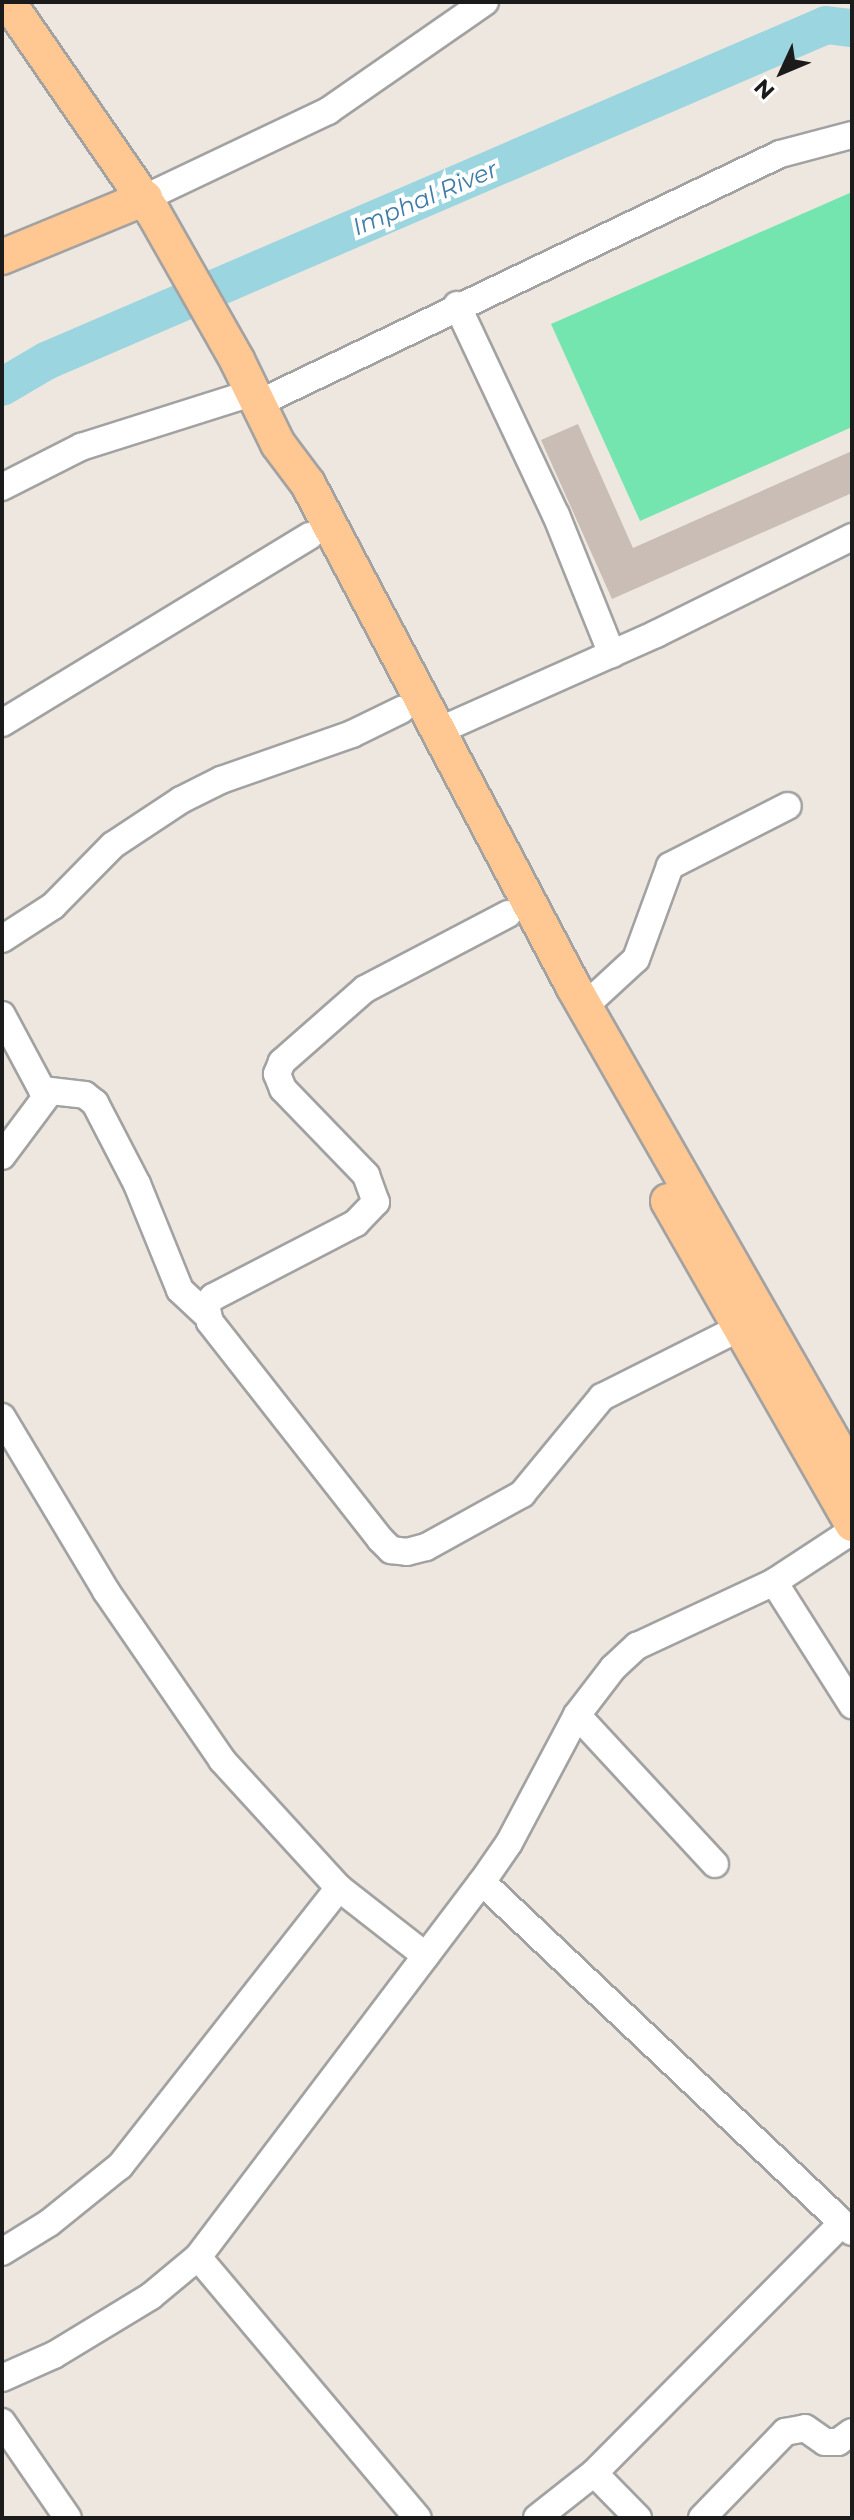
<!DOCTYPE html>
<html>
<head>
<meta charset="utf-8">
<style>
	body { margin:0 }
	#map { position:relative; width:854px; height:2520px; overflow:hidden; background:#eee7df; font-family:Montserrat,sans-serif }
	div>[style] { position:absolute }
	.pitch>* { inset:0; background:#75e5b0 }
	.river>* { height:38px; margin:-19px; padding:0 19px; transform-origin:19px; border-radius:19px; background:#9bd6e0 }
	.building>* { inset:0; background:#c9bdb5 }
	.roads { filter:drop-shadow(2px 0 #a2a2a2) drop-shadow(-2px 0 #a2a2a2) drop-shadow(0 2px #a2a2a2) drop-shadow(0 -2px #a2a2a2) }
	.minor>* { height:26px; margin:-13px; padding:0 13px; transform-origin:13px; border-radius:13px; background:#fff }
	.major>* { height:34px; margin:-17px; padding:0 17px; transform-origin:17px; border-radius:17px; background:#ffc792 }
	span { translate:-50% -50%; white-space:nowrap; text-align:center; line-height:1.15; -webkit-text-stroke:8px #fff; paint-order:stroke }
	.water-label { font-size:24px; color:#3e7ca9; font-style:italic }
	.frame { position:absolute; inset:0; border:4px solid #1b1b1b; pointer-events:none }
	.north { position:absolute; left:742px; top:32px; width:80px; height:80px; -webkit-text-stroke:6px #fff; paint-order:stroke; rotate:226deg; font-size:22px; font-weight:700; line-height:32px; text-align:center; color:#1b1b1b }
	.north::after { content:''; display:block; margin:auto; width:28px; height:36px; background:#1b1b1b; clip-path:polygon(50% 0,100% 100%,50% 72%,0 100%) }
</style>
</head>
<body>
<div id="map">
	<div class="pitch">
		<i style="clip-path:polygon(852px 192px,852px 427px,640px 521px,551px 324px)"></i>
	</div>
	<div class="river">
		<i style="left:2px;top:387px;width:51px;rotate:-30.6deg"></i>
		<i style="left:46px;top:361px;width:849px;rotate:-23.3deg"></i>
		<i style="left:826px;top:25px;width:26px;rotate:7deg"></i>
	</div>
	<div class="building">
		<i style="clip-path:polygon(578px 424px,633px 548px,852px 451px,852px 493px,612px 599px,541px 440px)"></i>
	</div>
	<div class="roads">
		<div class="minor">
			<i style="left:145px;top:198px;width:203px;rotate:-25.4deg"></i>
			<i style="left:328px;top:111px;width:191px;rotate:-34.8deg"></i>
			<i style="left:457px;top:305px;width:232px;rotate:64.8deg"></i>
			<i style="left:556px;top:515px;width:150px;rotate:68.1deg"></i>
			<i style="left:259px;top:403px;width:577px;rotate:-25.54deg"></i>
			<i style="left:780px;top:154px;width:74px;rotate:-14.8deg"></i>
			<i style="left:2px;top:487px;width:89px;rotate:-26.9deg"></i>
			<i style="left:81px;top:447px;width:182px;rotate:-17.6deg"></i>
			<i style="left:2px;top:723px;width:360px;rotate:-31.3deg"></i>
			<i style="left:438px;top:731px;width:239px;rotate:-24deg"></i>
			<i style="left:656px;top:634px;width:219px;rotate:-26.3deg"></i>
			<i style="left:508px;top:914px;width:161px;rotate:152.3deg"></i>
			<i style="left:365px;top:989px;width:111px;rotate:138.7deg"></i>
			<i style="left:282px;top:1062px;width:13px;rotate:113deg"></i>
			<i style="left:277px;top:1074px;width:16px;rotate:68deg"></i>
			<i style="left:283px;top:1089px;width:120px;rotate:46deg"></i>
			<i style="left:366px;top:1175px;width:29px;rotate:70deg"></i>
			<i style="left:376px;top:1202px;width:29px;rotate:134deg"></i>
			<i style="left:356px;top:1223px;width:161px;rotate:152.6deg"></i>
			<i style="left:213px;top:1297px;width:11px;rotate:131deg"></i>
			<i style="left:206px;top:1305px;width:17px;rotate:77deg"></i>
			<i style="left:210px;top:1322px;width:276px;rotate:51.9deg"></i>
			<i style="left:380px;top:1539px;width:16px;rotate:45deg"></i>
			<i style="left:391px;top:1550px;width:16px;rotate:7deg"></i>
			<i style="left:407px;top:1552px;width:20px;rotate:-15deg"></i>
			<i style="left:426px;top:1547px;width:110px;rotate:-28.9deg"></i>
			<i style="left:522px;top:1494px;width:126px;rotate:-50.5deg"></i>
			<i style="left:602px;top:1397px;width:171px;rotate:-26.7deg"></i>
			<i style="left:2px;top:939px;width:61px;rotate:-32.9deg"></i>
			<i style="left:53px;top:906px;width:86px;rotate:-45.5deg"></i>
			<i style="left:113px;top:845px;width:82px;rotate:-33.5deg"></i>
			<i style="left:181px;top:800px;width:45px;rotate:-26.6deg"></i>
			<i style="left:221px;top:780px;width:139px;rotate:-19.3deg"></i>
			<i style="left:352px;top:734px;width:55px;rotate:-26.1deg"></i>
			<i style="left:585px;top:1006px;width:69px;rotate:-42.7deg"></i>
			<i style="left:636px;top:959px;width:99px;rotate:-69.9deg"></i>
			<i style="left:670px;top:866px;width:132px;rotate:-27deg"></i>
			<i style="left:2px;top:1015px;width:85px;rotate:61.9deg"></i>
			<i style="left:42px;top:1090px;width:43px;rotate:6.6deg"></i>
			<i style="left:85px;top:1095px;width:13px;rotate:39deg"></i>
			<i style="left:95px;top:1103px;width:91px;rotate:62.6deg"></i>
			<i style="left:137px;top:1184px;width:114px;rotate:67.9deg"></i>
			<i style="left:180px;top:1290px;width:34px;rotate:43deg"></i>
			<i style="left:2px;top:1156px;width:79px;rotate:-53.3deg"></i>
			<i style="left:2px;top:1417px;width:203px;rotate:59.1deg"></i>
			<i style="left:106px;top:1591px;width:205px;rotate:55.5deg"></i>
			<i style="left:222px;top:1760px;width:173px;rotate:47.6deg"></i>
			<i style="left:339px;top:1888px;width:110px;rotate:38deg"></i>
			<i style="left:774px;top:1582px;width:146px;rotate:57.6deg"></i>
			<i style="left:577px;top:1715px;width:203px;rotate:47.2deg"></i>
			<i style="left:482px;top:1882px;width:509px;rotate:43.41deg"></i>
			<i style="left:2px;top:2252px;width:55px;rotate:-31.7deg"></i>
			<i style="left:49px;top:2223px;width:91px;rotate:-38.8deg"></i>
			<i style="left:120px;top:2166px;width:354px;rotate:-51.8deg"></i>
			<i style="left:198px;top:2257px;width:341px;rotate:49.9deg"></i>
			<i style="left:2px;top:2378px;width:57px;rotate:-23.9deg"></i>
			<i style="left:54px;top:2355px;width:114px;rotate:-31.3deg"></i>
			<i style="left:151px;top:2296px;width:61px;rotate:-39.7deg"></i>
			<i style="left:198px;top:2257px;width:470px;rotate:-52.9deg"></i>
			<i style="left:482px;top:1882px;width:47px;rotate:-55.3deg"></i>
			<i style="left:509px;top:1843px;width:145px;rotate:-62deg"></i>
			<i style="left:577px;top:1715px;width:59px;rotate:-52.5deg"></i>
			<i style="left:613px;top:1668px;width:33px;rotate:-43deg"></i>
			<i style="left:637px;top:1646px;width:151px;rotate:-25deg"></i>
			<i style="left:774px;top:1582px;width:93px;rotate:-33.2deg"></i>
			<i style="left:2px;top:2422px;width:116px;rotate:55.5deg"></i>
			<i style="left:594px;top:2473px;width:63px;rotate:45.6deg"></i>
			<i style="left:537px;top:2518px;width:73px;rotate:-38.3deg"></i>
			<i style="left:594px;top:2473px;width:352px;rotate:-45.2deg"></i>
			<i style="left:702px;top:2518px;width:120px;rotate:-46deg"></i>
			<i style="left:785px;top:2432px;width:20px;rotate:-11deg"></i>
			<i style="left:805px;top:2428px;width:24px;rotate:35deg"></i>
			<i style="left:825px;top:2442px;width:13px"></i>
			<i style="left:838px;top:2442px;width:17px;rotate:-36deg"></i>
		</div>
		<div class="major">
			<i style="left:8px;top:2px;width:255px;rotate:55.4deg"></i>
			<i style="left:153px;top:212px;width:170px;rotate:60.4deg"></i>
			<i style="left:237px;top:360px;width:93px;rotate:64deg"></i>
			<i style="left:278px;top:444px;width:50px;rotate:53.1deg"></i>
			<i style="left:308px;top:484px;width:568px;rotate:62.17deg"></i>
			<i style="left:573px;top:986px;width:562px;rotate:60.24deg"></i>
			<i style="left:2px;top:257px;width:155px;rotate:-22.4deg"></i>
			<i style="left:668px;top:1201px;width:372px;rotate:60.3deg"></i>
		</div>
	</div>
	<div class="water-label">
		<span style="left:425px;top:198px;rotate:-23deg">Imphal River</span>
	</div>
	<div class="frame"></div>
	<div class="north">N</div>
</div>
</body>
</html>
